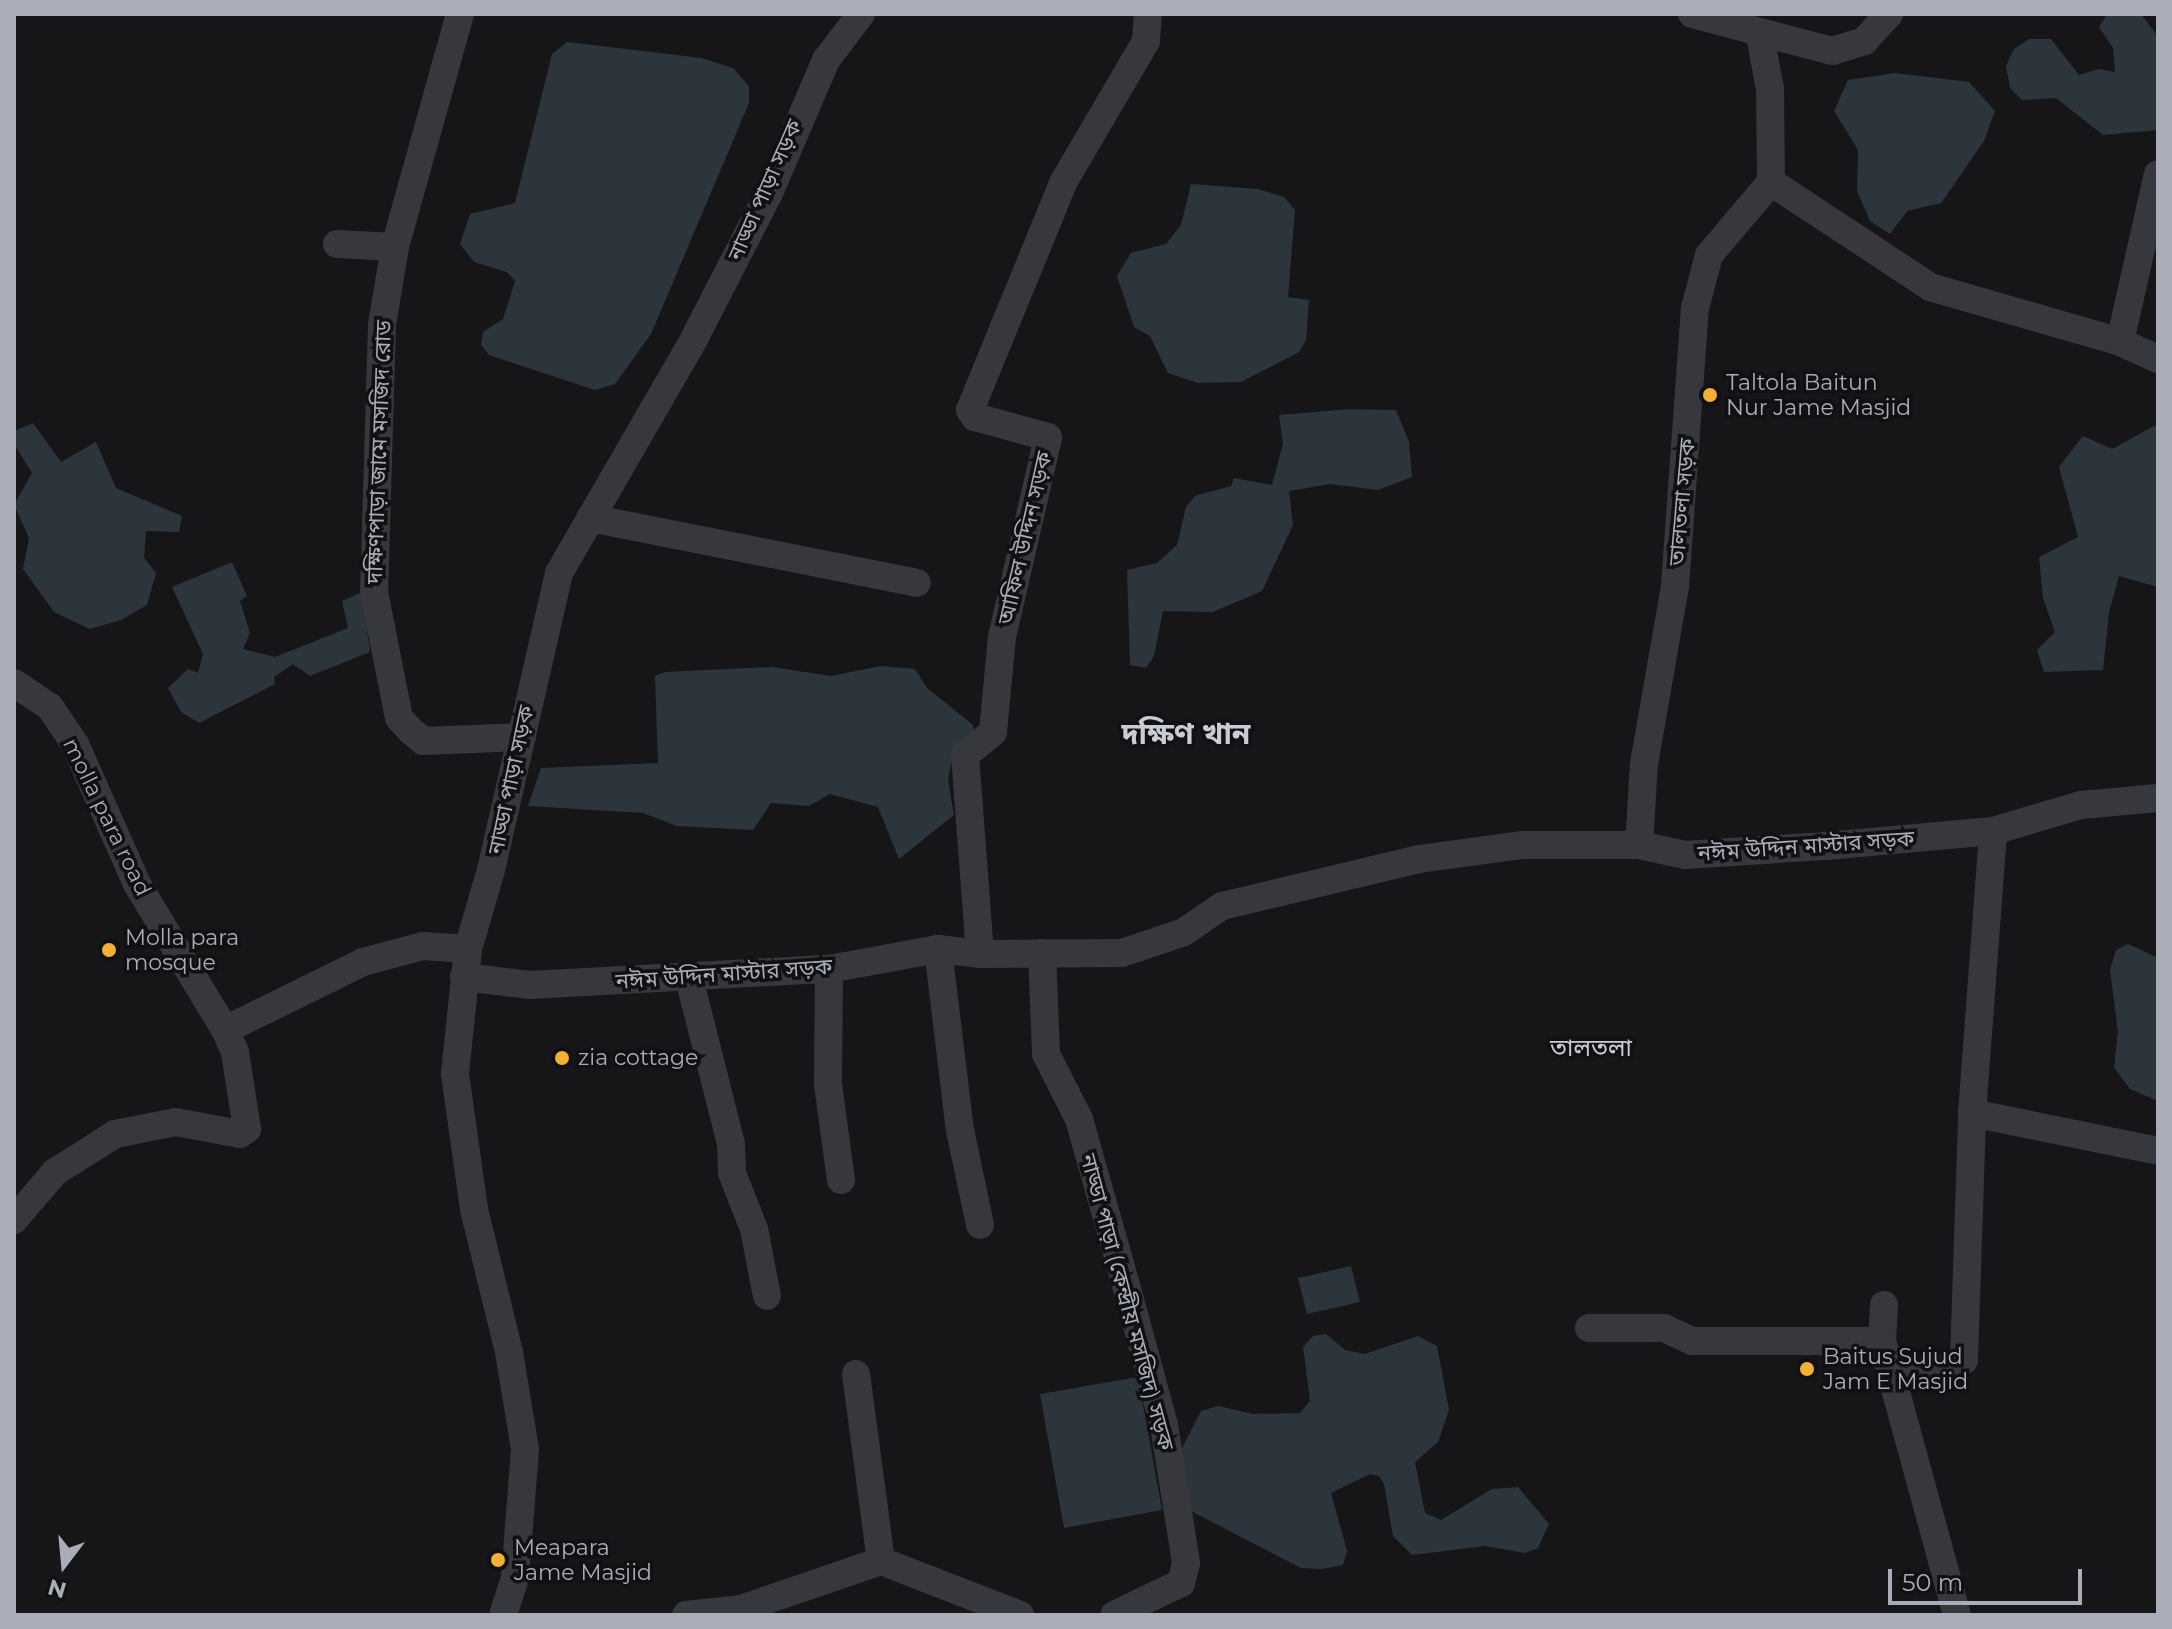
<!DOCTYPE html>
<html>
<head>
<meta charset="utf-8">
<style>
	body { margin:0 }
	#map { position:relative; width:2172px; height:1629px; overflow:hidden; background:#161618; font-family:Montserrat,"Noto Sans Bengali",sans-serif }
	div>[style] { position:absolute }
	.water>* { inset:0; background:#2c353c }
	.minor>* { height:28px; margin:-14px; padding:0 14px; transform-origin:14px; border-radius:14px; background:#37383d }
	.dots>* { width:22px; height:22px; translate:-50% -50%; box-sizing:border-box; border:4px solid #111113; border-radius:50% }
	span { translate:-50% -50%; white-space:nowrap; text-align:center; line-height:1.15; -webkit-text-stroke:7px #111113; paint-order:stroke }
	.street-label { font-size:22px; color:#a8adb8 }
	.poi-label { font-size:22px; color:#a8adb8 }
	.left { translate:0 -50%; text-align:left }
	.neighbourhood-label { font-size:24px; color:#c9ccd4 }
	.district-label { font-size:30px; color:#c9ccd4; font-weight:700 }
	.frame { position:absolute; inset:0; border:16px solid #a8adb8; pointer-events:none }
	.north { position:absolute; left:24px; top:1525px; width:80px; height:80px; -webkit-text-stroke:6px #111113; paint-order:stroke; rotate:196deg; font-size:22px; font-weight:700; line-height:32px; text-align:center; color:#a8adb8 }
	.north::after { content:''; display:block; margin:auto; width:28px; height:36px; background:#a8adb8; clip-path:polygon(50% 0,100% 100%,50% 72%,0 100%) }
	.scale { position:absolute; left:1888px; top:1569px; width:194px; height:36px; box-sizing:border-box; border:4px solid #a8adb8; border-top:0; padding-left:10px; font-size:24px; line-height:28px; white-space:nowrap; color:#a8adb8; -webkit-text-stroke:6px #111113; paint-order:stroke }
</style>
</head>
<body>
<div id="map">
	<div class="water">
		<i style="clip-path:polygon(2107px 14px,2141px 14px,2158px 37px,2158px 130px,2103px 135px,2056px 98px,2022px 100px,2010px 88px,2006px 66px,2014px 49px,2029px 39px,2051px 39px,2079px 75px,2099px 69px,2115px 72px,2113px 48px,2099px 27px)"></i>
		<i style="clip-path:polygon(567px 42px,701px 58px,733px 68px,749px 86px,749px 103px,651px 334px,615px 384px,595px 390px,489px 355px,481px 345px,483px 332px,503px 319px,515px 281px,507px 272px,474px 262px,460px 244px,470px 214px,515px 203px,552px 54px)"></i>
		<i style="clip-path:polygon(1895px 73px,1969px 82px,1995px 111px,1984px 141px,1941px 203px,1907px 211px,1890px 234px,1870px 221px,1857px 191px,1858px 150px,1834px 111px,1848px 80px)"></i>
		<i style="clip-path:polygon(1191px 184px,1258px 189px,1284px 197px,1295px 210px,1288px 297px,1309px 300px,1306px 340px,1299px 352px,1241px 382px,1198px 383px,1168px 373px,1150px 336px,1134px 327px,1117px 276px,1131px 253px,1166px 244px,1181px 225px)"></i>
		<i style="clip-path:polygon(1350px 409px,1396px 410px,1409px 442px,1412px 477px,1378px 490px,1330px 484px,1289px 491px,1293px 525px,1262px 591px,1213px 612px,1163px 611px,1154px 656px,1146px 668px,1130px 665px,1127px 570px,1157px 563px,1177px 545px,1186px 507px,1195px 496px,1231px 486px,1234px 478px,1272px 485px,1283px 444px,1279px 415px)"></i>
		<i style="clip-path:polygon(33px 423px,61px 462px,96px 442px,116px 488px,182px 516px,179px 532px,146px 531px,144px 558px,156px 573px,147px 605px,121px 620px,90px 629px,54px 612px,23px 569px,29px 538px,14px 505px,32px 473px,16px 447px,14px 431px)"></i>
		<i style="clip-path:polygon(2158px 424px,2158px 587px,2119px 576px,2109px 612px,2103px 670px,2044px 672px,2037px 650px,2055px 632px,2043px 598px,2039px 557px,2078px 537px,2059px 467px,2083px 436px,2112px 449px)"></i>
		<i style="clip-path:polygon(232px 562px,247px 596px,240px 601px,250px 633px,243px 649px,275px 657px,348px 628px,342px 601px,362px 592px,370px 652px,310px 676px,293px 664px,274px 677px,275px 684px,199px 723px,181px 712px,168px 688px,188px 669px,198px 673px,203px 654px,172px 587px)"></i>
		<i style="clip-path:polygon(881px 666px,915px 669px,927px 688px,972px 724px,977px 738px,953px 755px,948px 780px,954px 815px,899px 859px,878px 807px,830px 794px,809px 806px,771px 803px,753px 830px,677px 826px,643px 813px,528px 806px,541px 768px,658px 763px,655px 676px,665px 672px,772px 667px,831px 676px)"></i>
		<i style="clip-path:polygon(2128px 944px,2158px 958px,2158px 1101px,2130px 1089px,2114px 1067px,2118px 1032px,2110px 970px,2116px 950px)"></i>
		<i style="clip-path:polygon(1351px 1266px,1360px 1302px,1307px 1314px,1298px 1278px)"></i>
		<i style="clip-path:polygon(1326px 1334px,1345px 1350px,1365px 1354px,1418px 1336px,1437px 1346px,1449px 1410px,1438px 1442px,1415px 1462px,1425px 1513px,1441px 1520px,1492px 1489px,1518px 1487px,1549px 1524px,1538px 1548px,1525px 1553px,1485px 1546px,1412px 1555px,1393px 1536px,1384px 1484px,1379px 1476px,1370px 1474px,1331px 1493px,1347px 1551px,1343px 1565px,1322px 1569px,1301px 1568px,1187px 1509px,1182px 1448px,1201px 1411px,1218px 1406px,1253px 1414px,1300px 1413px,1310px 1401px,1303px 1347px,1313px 1336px)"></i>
		<i style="clip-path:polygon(1138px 1377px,1162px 1510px,1064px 1528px,1040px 1394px)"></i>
	</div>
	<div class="minor">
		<i style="left:460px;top:14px;width:242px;rotate:105.6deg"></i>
		<i style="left:395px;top:247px;width:79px;rotate:99.5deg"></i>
		<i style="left:382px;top:325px;width:267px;rotate:91.7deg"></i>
		<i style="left:374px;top:592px;width:128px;rotate:78.8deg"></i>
		<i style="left:399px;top:718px;width:16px;rotate:47deg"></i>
		<i style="left:410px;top:730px;width:17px;rotate:40deg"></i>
		<i style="left:423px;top:741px;width:99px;rotate:-2.3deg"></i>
		<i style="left:1692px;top:14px;width:145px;rotate:14.8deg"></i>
		<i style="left:1832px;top:51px;width:34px;rotate:-17deg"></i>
		<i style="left:1864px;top:41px;width:37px;rotate:-47deg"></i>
		<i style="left:1760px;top:35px;width:55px;rotate:79.5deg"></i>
		<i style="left:1770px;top:89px;width:93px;rotate:89.4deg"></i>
		<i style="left:1771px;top:182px;width:191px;rotate:33.4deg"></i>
		<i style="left:1930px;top:287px;width:198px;rotate:16.1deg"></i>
		<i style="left:2120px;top:342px;width:42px;rotate:24.1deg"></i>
		<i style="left:337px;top:244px;width:58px;rotate:3deg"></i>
		<i style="left:2120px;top:342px;width:172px;rotate:-77.3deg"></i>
		<i style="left:590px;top:518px;width:333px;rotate:11.2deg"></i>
		<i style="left:14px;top:683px;width:43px;rotate:33.7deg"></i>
		<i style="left:50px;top:707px;width:45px;rotate:56deg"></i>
		<i style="left:75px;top:744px;width:153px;rotate:66.1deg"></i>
		<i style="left:137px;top:884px;width:170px;rotate:58.9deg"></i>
		<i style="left:225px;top:1030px;width:154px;rotate:-26.2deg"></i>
		<i style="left:363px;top:962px;width:62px;rotate:-14.9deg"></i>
		<i style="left:423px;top:946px;width:45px;rotate:3.8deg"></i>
		<i style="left:1639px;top:845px;width:81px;rotate:-86.5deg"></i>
		<i style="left:1644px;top:764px;width:181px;rotate:-80.1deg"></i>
		<i style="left:1675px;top:586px;width:279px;rotate:-85.9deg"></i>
		<i style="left:1695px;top:308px;width:55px;rotate:-75.2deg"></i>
		<i style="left:1709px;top:255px;width:96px;rotate:-49.7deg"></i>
		<i style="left:938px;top:949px;width:182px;rotate:83.1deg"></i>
		<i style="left:960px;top:1130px;width:97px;rotate:78.1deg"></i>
		<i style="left:1042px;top:953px;width:101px;rotate:87.7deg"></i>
		<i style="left:1046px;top:1054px;width:73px;rotate:63.1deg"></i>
		<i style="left:1079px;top:1119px;width:173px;rotate:74.2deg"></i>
		<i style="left:1126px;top:1285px;width:145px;rotate:74.8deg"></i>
		<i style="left:1164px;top:1425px;width:140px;rotate:80.9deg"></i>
		<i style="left:1186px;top:1563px;width:21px;rotate:104deg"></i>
		<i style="left:1181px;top:1583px;width:74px;rotate:154.5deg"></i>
		<i style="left:980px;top:954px;width:200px;rotate:-94.3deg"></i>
		<i style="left:965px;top:755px;width:36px;rotate:-39deg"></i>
		<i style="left:993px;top:732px;width:95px;rotate:-84.6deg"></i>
		<i style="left:1002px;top:637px;width:205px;rotate:-77deg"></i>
		<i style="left:1048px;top:437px;width:76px;rotate:-164.7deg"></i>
		<i style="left:975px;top:417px;width:9px;rotate:-126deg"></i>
		<i style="left:970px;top:410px;width:248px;rotate:-67.7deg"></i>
		<i style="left:1064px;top:181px;width:162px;rotate:-59.6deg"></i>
		<i style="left:1146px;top:41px;width:27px;rotate:-86deg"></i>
		<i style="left:829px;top:969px;width:115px;rotate:90.5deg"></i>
		<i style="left:828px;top:1084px;width:97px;rotate:82.3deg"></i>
		<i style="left:464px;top:977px;width:66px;rotate:6.9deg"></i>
		<i style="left:530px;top:985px;width:299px;rotate:-3.1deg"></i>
		<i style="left:829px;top:969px;width:111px;rotate:-10.4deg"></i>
		<i style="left:938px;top:949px;width:42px;rotate:6.8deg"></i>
		<i style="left:980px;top:954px;width:142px;rotate:-0.4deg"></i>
		<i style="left:1122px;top:953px;width:65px;rotate:-18.7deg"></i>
		<i style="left:1184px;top:932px;width:46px;rotate:-34.4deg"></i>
		<i style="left:1222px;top:906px;width:203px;rotate:-13.4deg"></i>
		<i style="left:1419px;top:859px;width:105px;rotate:-7.7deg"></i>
		<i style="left:1523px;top:845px;width:116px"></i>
		<i style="left:1639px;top:845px;width:47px;rotate:12.3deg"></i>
		<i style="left:1685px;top:855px;width:141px;rotate:-3.7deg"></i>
		<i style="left:1826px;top:846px;width:168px;rotate:-5.1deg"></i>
		<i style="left:1993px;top:831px;width:92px;rotate:-16.5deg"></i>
		<i style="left:2081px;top:805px;width:77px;rotate:-5.2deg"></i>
		<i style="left:689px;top:978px;width:171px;rotate:75.8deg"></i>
		<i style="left:731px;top:1144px;width:29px;rotate:88deg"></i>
		<i style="left:732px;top:1173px;width:60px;rotate:68.6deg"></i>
		<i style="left:754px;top:1229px;width:68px;rotate:79deg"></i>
		<i style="left:1972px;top:1113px;width:190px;rotate:11.5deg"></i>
		<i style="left:14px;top:1220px;width:63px;rotate:-49.5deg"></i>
		<i style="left:55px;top:1172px;width:71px;rotate:-32.3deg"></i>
		<i style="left:115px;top:1134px;width:62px;rotate:-11.1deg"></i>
		<i style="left:176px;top:1122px;width:65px;rotate:10.6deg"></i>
		<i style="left:240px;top:1134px;width:9px;rotate:-36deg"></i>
		<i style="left:247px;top:1129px;width:78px;rotate:-98.9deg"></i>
		<i style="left:235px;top:1052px;width:24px;rotate:-114deg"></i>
		<i style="left:1884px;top:1305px;width:36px;rotate:93deg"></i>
		<i style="left:1882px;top:1341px;width:284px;rotate:74.7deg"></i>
		<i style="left:1589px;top:1328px;width:75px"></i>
		<i style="left:1664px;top:1328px;width:31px;rotate:25deg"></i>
		<i style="left:1692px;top:1341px;width:190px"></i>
		<i style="left:856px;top:1374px;width:189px;rotate:82.4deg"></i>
		<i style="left:1894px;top:1384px;width:74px;rotate:-18.9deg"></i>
		<i style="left:1964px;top:1360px;width:247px;rotate:-88.1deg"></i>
		<i style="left:1972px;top:1113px;width:283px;rotate:-85.7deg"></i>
		<i style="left:503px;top:1615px;width:40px;rotate:-72deg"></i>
		<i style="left:515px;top:1577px;width:128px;rotate:-85.5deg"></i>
		<i style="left:525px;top:1449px;width:98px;rotate:-99.4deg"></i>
		<i style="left:509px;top:1352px;width:147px;rotate:-103.8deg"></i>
		<i style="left:474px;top:1209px;width:137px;rotate:-98deg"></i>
		<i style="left:455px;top:1073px;width:125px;rotate:-84deg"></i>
		<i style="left:468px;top:949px;width:82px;rotate:-73.8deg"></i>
		<i style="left:491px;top:870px;width:305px;rotate:-77.1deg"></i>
		<i style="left:559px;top:573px;width:272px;rotate:-60deg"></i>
		<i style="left:695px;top:337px;width:162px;rotate:-62.8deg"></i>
		<i style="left:769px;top:193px;width:145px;rotate:-66.8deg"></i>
		<i style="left:826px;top:60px;width:58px;rotate:-52.7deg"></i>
		<i style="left:686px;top:1615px;width:55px;rotate:-6.2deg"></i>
		<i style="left:741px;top:1609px;width:148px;rotate:-18.9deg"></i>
		<i style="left:881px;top:1561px;width:149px;rotate:21.2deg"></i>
	</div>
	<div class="dots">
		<i style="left:1710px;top:395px;background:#f2b134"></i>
		<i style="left:109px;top:950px;background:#f2b134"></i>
		<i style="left:562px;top:1058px;background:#f2b134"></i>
		<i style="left:1807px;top:1369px;background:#f2b134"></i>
		<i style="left:498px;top:1560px;background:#f2b134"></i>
	</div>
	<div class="street-label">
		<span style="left:765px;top:190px;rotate:-66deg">নাড্ডা পাড়া সড়ক</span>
		<span style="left:379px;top:452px;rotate:-88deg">দক্ষিণপাড়া জামে মসজিদ রোড</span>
		<span style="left:1682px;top:502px;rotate:-85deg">তালতলা সড়ক</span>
		<span style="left:1025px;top:538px;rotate:-77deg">আফিল উদ্দিন সড়ক</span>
		<span style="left:511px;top:780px;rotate:-78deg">নাড্ডা পাড়া সড়ক</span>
		<span style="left:107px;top:817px;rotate:64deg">molla para road</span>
		<span style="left:1806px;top:846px;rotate:-4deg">নঈম উদ্দিন মাস্টার সড়ক</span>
		<span style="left:724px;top:974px;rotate:-4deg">নঈম উদ্দিন মাস্টার সড়ক</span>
		<span style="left:1127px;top:1302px;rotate:75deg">নাড্ডা পাড়া (কেন্দ্রীয় মসজিদ) সড়ক</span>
	</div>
	<div class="poi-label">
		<span class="left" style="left:1726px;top:395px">Taltola Baitun<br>Nur Jame Masjid</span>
		<span class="left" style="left:125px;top:950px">Molla para<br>mosque</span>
		<span class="left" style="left:578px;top:1058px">zia cottage</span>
		<span class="left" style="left:1823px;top:1369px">Baitus Sujud<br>Jam E Masjid</span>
		<span class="left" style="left:514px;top:1560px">Meapara<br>Jame Masjid</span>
	</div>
	<div class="neighbourhood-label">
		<span style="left:1591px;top:1048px">তালতলা</span>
	</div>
	<div class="district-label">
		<span style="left:1186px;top:734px">দক্ষিণ খান</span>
	</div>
	<div class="frame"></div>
	<div class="north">N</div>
	<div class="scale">50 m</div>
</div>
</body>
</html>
